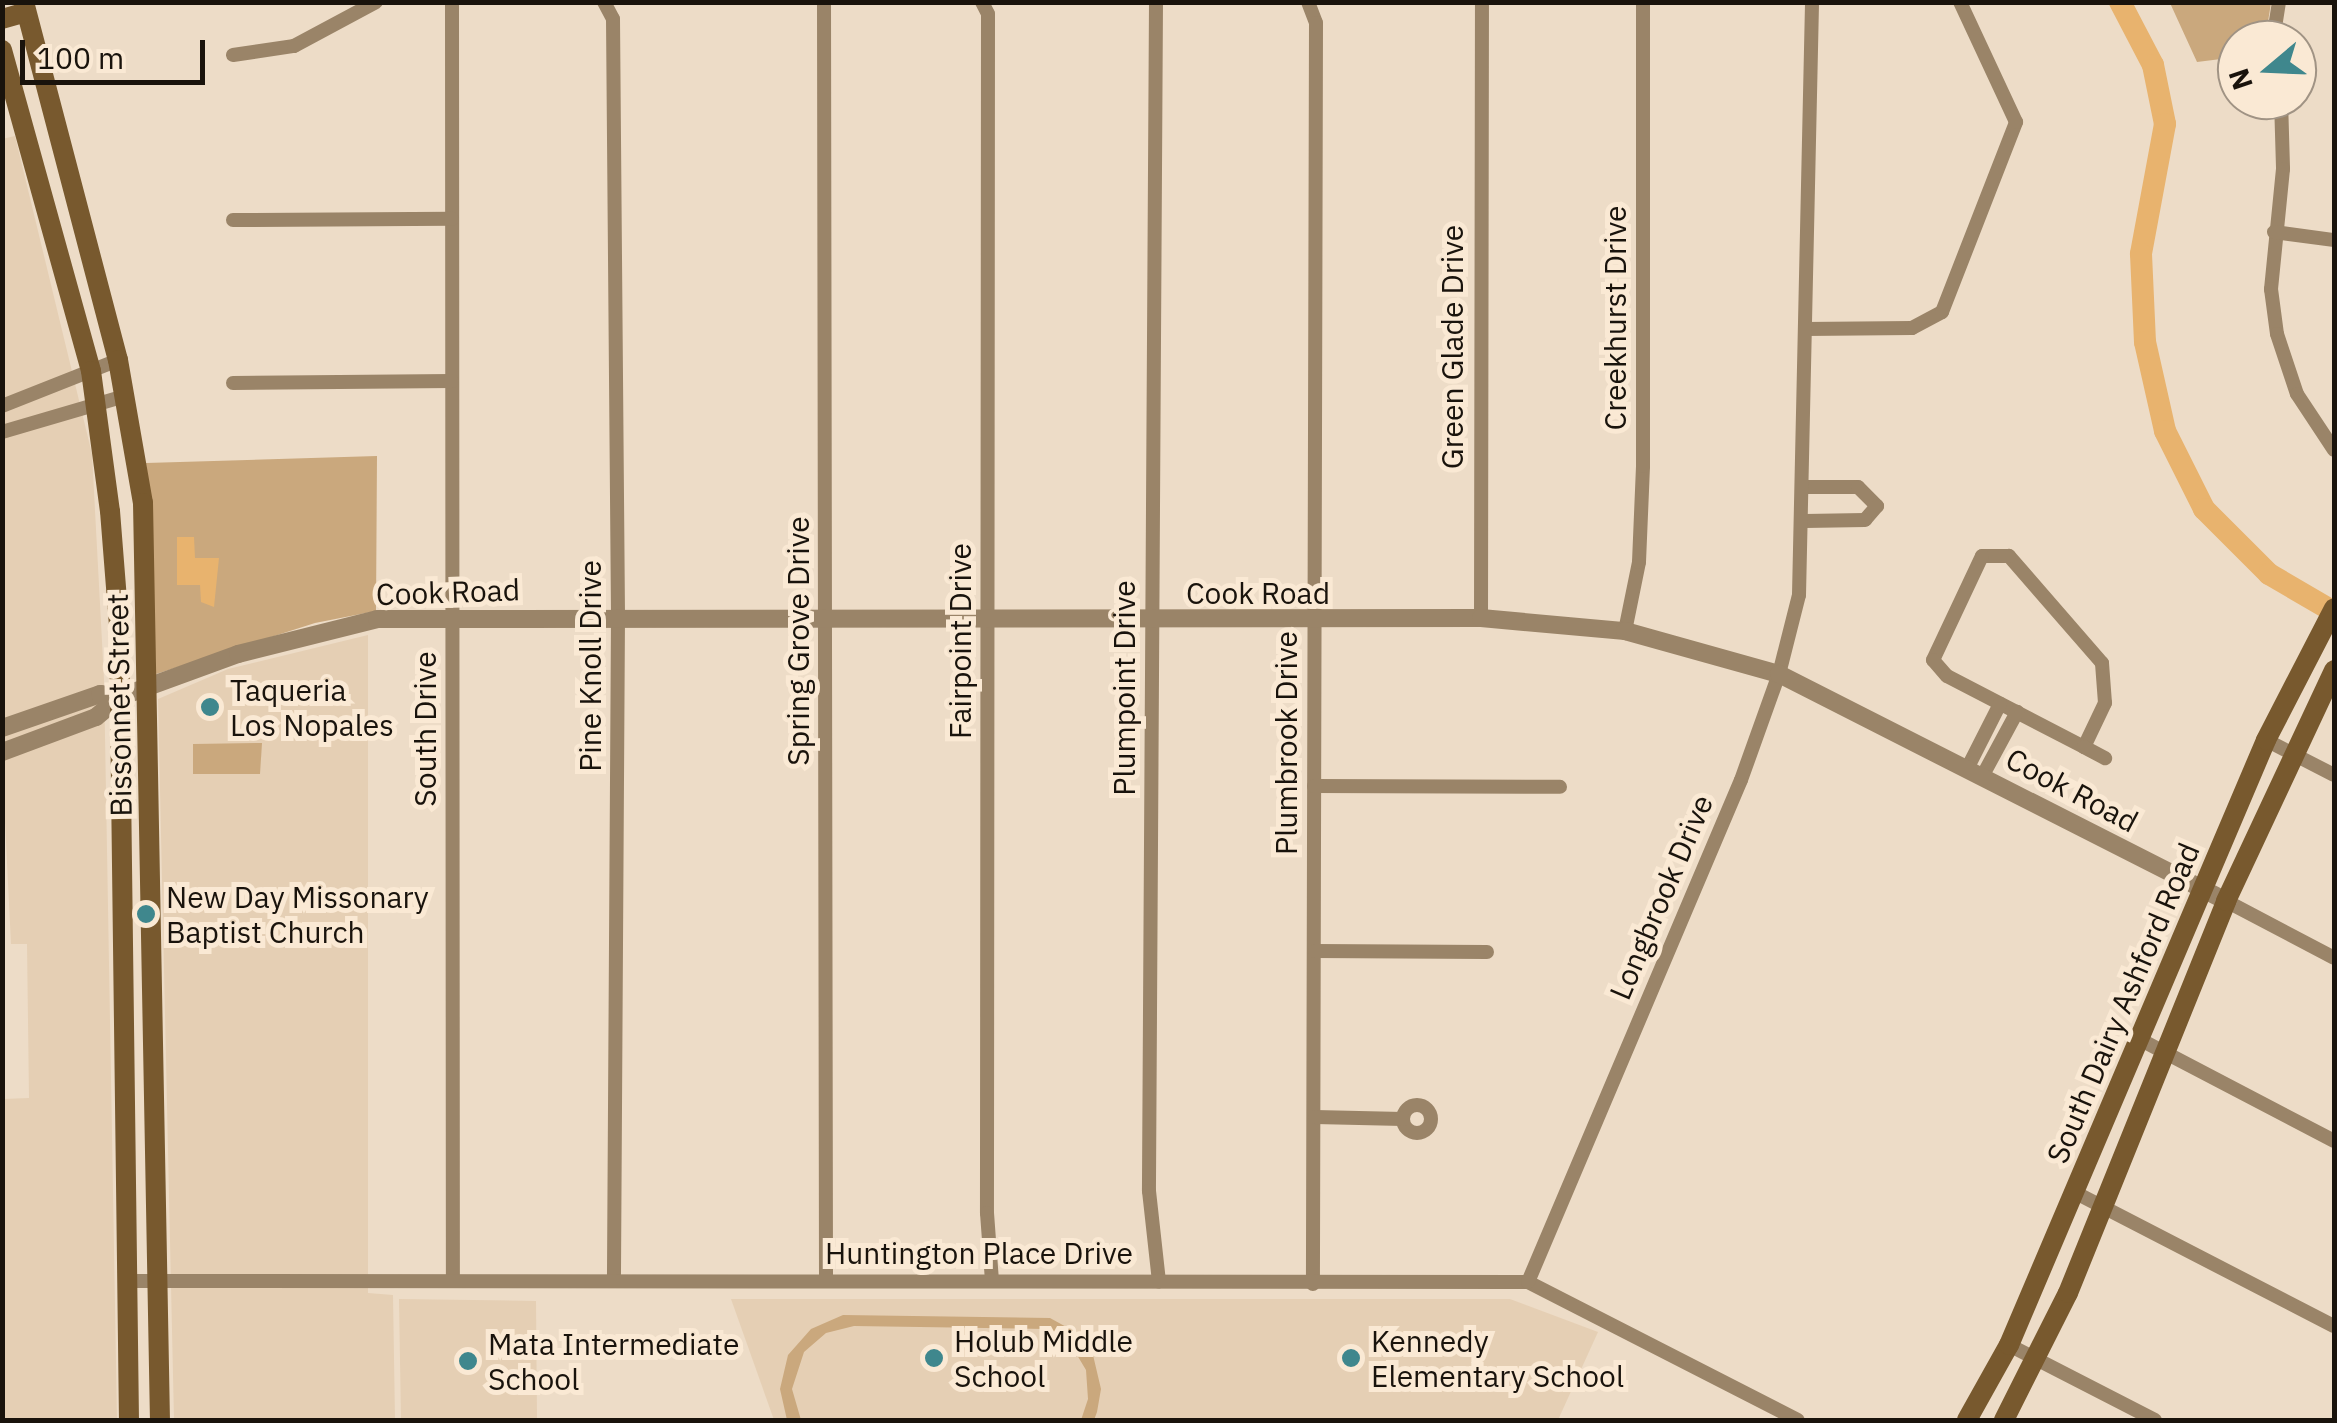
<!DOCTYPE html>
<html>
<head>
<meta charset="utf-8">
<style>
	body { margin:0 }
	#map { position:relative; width:2337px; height:1423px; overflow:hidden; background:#eddcc7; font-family:"IBM Plex Sans",sans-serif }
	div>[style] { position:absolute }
	.built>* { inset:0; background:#e5cfb4 }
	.green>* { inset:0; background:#caa87d }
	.water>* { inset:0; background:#e8b36e }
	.river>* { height:22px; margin:-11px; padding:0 11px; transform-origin:11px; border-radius:11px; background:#e8b36e }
	.minor>* { height:14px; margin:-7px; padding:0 7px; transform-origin:7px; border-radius:7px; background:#9a8468 }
	.minor>.ring { margin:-7px; padding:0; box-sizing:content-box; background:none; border:14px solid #9a8468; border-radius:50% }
	.tertiary>* { height:18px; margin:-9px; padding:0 9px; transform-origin:9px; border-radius:9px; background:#9a8468 }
	.secondary>* { height:20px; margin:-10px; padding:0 10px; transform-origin:10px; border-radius:10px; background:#78592e }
	.dots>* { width:28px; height:28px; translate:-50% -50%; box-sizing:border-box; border:5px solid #fae9d4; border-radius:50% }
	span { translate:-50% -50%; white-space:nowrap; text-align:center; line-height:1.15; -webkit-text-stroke:10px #fae9d4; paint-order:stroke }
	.street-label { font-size:30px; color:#19130c }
	.poi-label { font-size:30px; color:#19130c }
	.left { translate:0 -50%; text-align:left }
	.frame { position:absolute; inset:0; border:5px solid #19130c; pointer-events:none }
	.north { position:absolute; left:2217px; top:20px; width:100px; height:100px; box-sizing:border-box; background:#fae9d4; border:2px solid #a09384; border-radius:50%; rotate:251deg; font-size:28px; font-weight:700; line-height:40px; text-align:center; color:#19130c }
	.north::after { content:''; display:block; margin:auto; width:35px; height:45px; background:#3f878d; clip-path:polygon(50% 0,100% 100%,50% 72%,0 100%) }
	.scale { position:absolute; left:20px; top:40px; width:185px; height:45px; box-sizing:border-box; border:5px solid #19130c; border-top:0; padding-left:12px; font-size:30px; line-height:35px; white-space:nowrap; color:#19130c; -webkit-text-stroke:8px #fae9d4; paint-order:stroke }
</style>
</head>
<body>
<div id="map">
	<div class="built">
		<i style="clip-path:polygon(15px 136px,92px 454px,104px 679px,117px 1420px,5px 1420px,3px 1099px,29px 1098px,27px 944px,11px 944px,2px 760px,2px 139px)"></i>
		<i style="clip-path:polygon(368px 635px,368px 1293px,393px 1295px,395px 1420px,174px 1420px,158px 699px,228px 669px)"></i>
		<i style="clip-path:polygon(399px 1299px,536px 1301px,537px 1420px,401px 1420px)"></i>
		<i style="clip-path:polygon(731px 1299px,1510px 1299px,1598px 1332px,1558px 1420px,774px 1420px)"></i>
	</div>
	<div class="green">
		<i style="clip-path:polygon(2170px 3px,2271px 3px,2265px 40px,2237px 40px,2237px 57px,2197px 62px)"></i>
		<i style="clip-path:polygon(377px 456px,376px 611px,315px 623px,156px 674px,146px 463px)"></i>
		<i style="clip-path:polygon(262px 743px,260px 774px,193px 774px,193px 744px)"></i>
		<i style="clip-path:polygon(843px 1315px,1050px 1318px,1070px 1329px,1093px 1355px,1101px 1389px,1097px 1412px,1094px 1420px,1081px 1420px,1088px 1399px,1086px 1370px,1071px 1345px,1046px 1329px,854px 1326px,826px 1333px,804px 1352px,792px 1389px,801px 1420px,787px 1420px,780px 1389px,788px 1355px,811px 1329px)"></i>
	</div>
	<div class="water">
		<i style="clip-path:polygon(177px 537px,194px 537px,195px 558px,219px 558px,214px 607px,201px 602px,200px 585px,177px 585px)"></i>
	</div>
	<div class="river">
		<i style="left:2120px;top:2px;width:71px;rotate:62.4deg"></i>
		<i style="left:2153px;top:65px;width:60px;rotate:78.5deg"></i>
		<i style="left:2165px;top:124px;width:132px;rotate:100.5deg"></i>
		<i style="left:2141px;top:254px;width:88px;rotate:87.4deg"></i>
		<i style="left:2145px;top:342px;width:91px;rotate:77.3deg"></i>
		<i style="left:2165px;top:431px;width:87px;rotate:63.4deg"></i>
		<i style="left:2204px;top:509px;width:92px;rotate:45deg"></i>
		<i style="left:2269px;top:574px;width:75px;rotate:30.3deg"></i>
	</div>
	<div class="minor">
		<i style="left:452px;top:2px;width:1274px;rotate:89.96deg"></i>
		<i style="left:604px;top:2px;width:19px;rotate:62deg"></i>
		<i style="left:613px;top:19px;width:597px;rotate:89.52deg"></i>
		<i style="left:618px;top:616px;width:660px;rotate:90.35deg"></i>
		<i style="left:824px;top:2px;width:1278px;rotate:89.91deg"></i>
		<i style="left:982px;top:2px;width:13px;rotate:63deg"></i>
		<i style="left:988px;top:14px;width:1199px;rotate:90.05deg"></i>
		<i style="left:987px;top:1213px;width:68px;rotate:85.8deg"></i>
		<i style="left:1156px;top:2px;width:1189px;rotate:90.34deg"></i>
		<i style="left:1149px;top:1191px;width:91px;rotate:83.7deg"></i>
		<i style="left:1308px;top:2px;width:22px;rotate:69deg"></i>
		<i style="left:1316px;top:23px;width:1261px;rotate:90.14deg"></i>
		<i style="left:2273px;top:40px;width:38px;rotate:-81deg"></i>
		<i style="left:233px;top:55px;width:62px;rotate:-8.4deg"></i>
		<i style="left:294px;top:46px;width:93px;rotate:-28.2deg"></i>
		<i style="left:2281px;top:100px;width:69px;rotate:88.3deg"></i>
		<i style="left:2283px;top:169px;width:121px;rotate:95.7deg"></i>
		<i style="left:2271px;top:289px;width:45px;rotate:82.4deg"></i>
		<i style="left:2277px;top:334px;width:63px;rotate:71.6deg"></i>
		<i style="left:2297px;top:394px;width:67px;rotate:56.5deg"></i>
		<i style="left:233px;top:220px;width:219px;rotate:-0.3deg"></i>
		<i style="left:2274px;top:232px;width:61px;rotate:7.6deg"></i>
		<i style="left:1805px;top:329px;width:107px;rotate:-0.5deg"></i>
		<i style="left:1912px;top:328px;width:34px;rotate:-28deg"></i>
		<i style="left:1942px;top:312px;width:204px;rotate:-68.7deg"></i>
		<i style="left:2016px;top:122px;width:132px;rotate:-115deg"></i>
		<i style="left:233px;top:383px;width:219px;rotate:-0.5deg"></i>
		<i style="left:2px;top:406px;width:125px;rotate:-21.6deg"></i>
		<i style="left:2px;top:432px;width:128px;rotate:-16.3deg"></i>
		<i style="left:1805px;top:487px;width:53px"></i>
		<i style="left:1858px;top:487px;width:27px;rotate:45deg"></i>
		<i style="left:1877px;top:506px;width:18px;rotate:131deg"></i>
		<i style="left:1865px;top:520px;width:60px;rotate:179deg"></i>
		<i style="left:1481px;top:618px;width:616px;rotate:-89.91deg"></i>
		<i style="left:1625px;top:631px;width:70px;rotate:-78.5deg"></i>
		<i style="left:1639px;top:562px;width:96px;rotate:-87.6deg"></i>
		<i style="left:1643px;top:466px;width:464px;rotate:-90deg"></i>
		<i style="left:2266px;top:740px;width:76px;rotate:27.2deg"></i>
		<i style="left:2084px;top:747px;width:49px;rotate:-64.5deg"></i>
		<i style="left:2105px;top:703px;width:40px;rotate:-94.3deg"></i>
		<i style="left:2102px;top:663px;width:142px;rotate:-131deg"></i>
		<i style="left:2009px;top:556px;width:27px;rotate:180deg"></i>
		<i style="left:1982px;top:556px;width:115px;rotate:115.2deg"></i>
		<i style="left:1933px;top:660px;width:21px;rotate:49deg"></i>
		<i style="left:1947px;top:676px;width:154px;rotate:27.4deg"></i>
		<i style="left:2084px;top:747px;width:24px;rotate:28deg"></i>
		<i style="left:1968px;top:767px;width:71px;rotate:-63.1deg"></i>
		<i style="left:1983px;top:775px;width:72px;rotate:-61.6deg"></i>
		<i style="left:1314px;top:786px;width:246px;rotate:0.2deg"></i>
		<i style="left:2226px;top:901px;width:122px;rotate:27.8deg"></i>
		<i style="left:1315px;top:951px;width:172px;rotate:0.3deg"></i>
		<i style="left:2141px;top:1040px;width:218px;rotate:27.6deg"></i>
		<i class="ring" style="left:1403px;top:1105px;width:14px;height:14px"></i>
		<i style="left:1315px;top:1117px;width:88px;rotate:1.3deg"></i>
		<i style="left:2076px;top:1193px;width:290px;rotate:27.3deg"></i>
		<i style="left:126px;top:1281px;width:1402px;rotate:0.04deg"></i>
		<i style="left:1528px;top:1282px;width:303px;rotate:27.1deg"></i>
		<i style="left:1528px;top:1282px;width:545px;rotate:-67.01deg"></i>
		<i style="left:1741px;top:780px;width:113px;rotate:-70.3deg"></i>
		<i style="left:1779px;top:674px;width:81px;rotate:-75.8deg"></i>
		<i style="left:1799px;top:595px;width:593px;rotate:-88.74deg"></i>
		<i style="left:2009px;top:1345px;width:164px;rotate:27.2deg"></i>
	</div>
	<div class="tertiary">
		<i style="left:2px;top:728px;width:104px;rotate:-19.1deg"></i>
		<i style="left:100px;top:694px;width:20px;rotate:9deg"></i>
		<i style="left:2px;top:752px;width:100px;rotate:-20.4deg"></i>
		<i style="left:96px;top:717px;width:31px;rotate:-40deg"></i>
		<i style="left:120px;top:697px;width:126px;rotate:-20deg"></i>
		<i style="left:238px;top:654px;width:143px;rotate:-14.1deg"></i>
		<i style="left:377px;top:619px;width:1104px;rotate:-0.05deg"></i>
		<i style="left:1481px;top:618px;width:145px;rotate:5.2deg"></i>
		<i style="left:1625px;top:631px;width:160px;rotate:15.6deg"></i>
		<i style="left:1779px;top:674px;width:501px;rotate:26.92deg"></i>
	</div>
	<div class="secondary">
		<i style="left:24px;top:2px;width:370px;rotate:75.3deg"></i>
		<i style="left:118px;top:360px;width:145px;rotate:80.1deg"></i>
		<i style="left:143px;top:503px;width:917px;rotate:88.94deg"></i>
		<i style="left:2px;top:19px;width:25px;rotate:-16deg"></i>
		<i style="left:2px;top:50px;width:333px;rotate:74.5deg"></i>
		<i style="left:91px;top:371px;width:141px;rotate:82.3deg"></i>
		<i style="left:110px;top:511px;width:115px;rotate:85.5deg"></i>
		<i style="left:119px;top:626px;width:794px;rotate:89.28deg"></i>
		<i style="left:1967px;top:1420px;width:86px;rotate:-60.8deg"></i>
		<i style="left:2009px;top:1345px;width:657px;rotate:-66.98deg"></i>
		<i style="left:2266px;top:740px;width:148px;rotate:-62.7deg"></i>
		<i style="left:2004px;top:1420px;width:142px;rotate:-63.3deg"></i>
		<i style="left:2068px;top:1293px;width:423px;rotate:-68deg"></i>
		<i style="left:2226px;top:901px;width:255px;rotate:-64.9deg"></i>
	</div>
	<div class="dots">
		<i style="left:210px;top:707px;background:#3f878d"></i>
		<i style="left:146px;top:914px;background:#3f878d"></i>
		<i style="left:934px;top:1358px;background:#3f878d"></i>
		<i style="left:1351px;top:1358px;background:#3f878d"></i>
		<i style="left:468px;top:1361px;background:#3f878d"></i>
	</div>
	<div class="street-label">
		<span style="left:1615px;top:318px;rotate:-90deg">Creekhurst Drive</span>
		<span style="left:1452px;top:347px;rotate:-90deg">Green Glade Drive</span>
		<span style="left:448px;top:592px;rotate:-2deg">Cook Road</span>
		<span style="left:1258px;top:593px">Cook Road</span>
		<span style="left:798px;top:641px;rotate:-90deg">Spring Grove Drive</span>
		<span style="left:960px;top:641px;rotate:-90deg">Fairpoint Drive</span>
		<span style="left:590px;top:666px;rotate:-90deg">Pine Knoll Drive</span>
		<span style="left:1124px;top:688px;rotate:-90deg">Plumpoint Drive</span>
		<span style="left:119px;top:705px;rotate:-91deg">Bissonnet Street</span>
		<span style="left:425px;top:729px;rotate:-90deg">South Drive</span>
		<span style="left:1286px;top:743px;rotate:-90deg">Plumbrook Drive</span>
		<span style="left:2072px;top:790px;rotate:28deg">Cook Road</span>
		<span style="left:1661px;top:897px;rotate:-67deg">Longbrook Drive</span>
		<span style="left:2123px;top:1003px;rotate:-67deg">South Dairy Ashford Road</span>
		<span style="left:979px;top:1253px">Huntington Place Drive</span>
	</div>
	<div class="poi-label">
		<span class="left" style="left:230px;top:707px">Taqueria<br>Los Nopales</span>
		<span class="left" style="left:166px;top:914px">New Day Missonary<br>Baptist Church</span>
		<span class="left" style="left:954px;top:1358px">Holub Middle<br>School</span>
		<span class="left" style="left:1371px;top:1358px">Kennedy<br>Elementary School</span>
		<span class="left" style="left:488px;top:1361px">Mata Intermediate<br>School</span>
	</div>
	<div class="frame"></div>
	<div class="north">N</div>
	<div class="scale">100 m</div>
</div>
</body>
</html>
